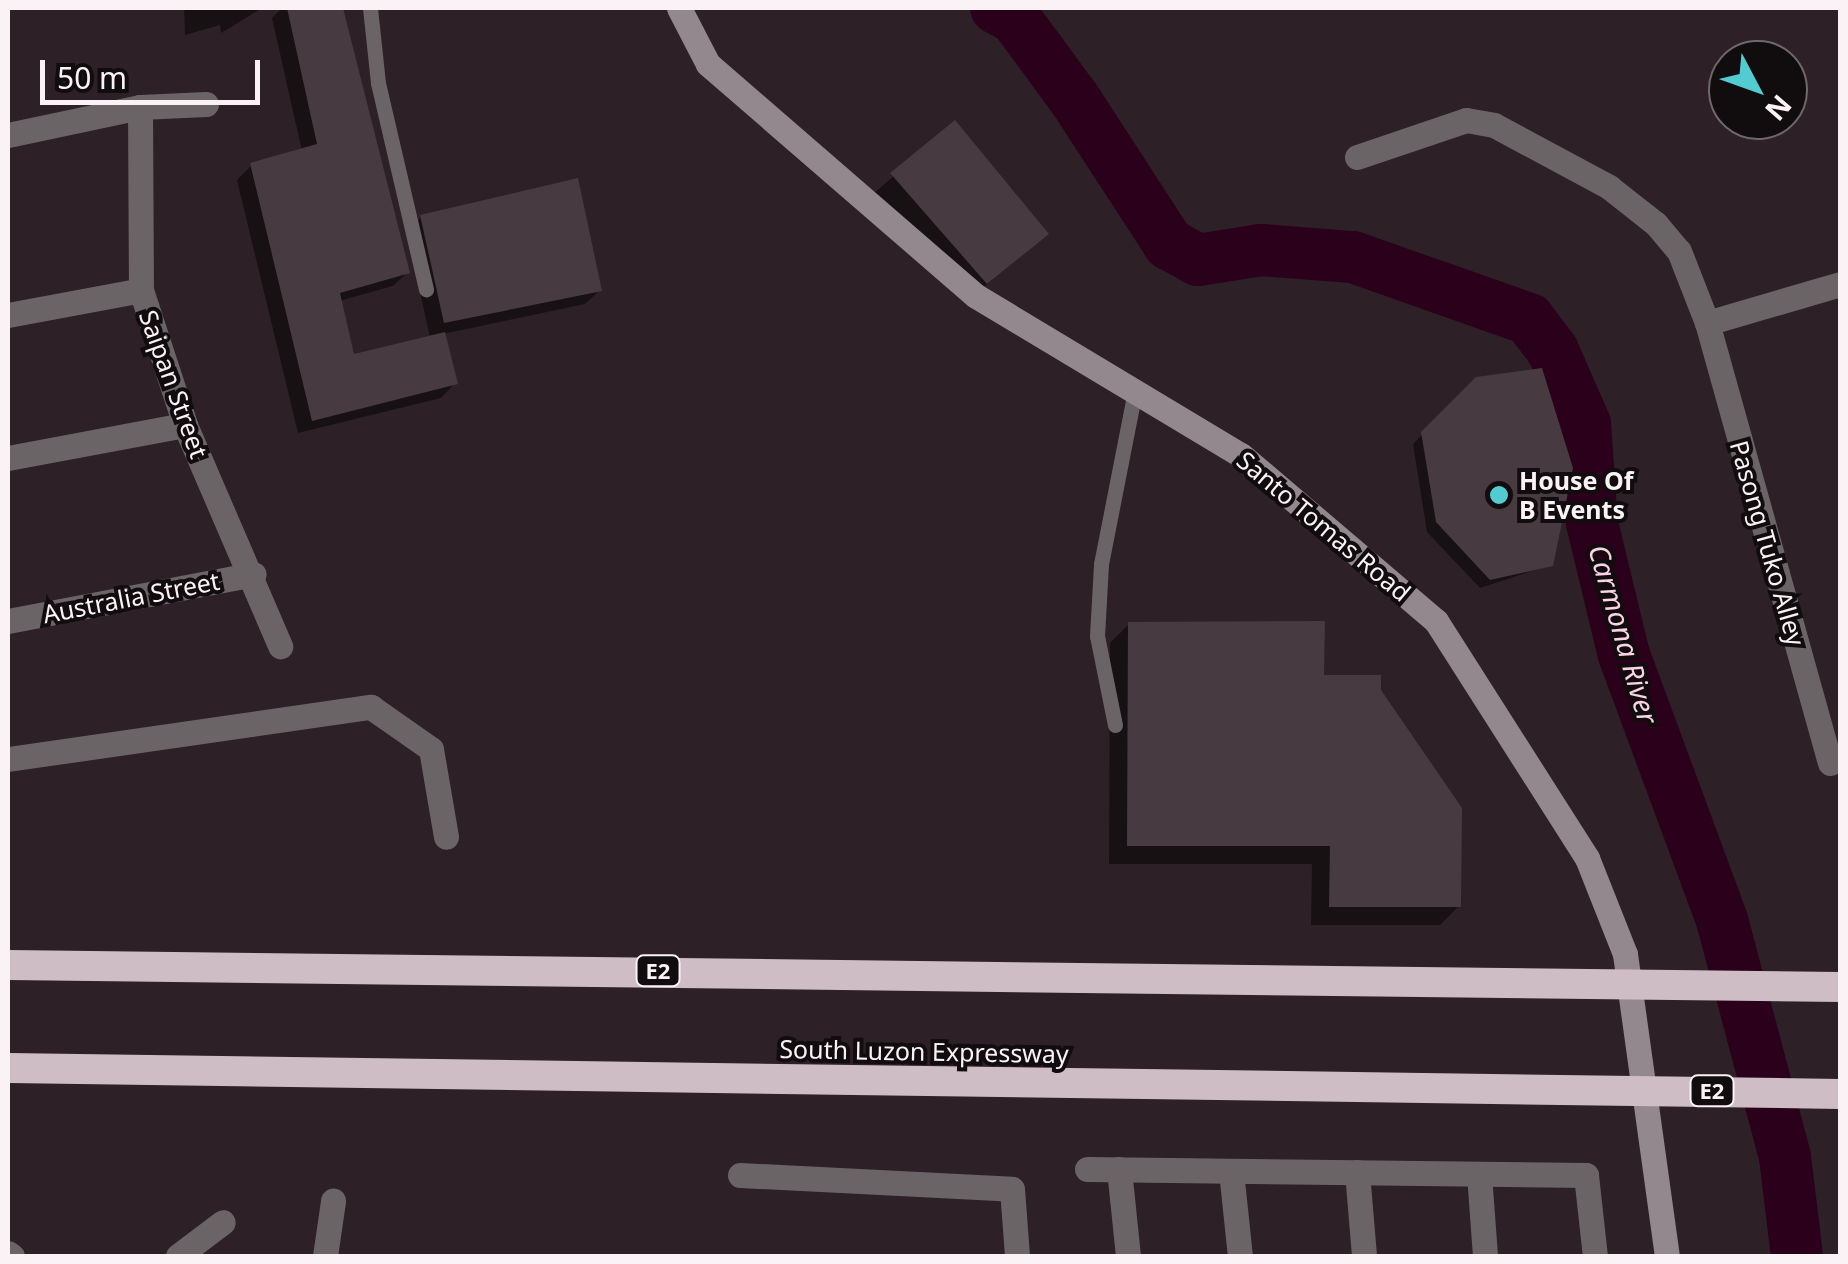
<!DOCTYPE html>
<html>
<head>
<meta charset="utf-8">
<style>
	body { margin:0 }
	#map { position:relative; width:1848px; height:1264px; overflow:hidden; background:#2d2026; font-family:"Noto Sans",sans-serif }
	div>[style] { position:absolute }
	.shadow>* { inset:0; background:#0007 }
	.river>* { height:52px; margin:-26px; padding:0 26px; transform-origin:26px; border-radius:26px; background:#2b001a }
	.building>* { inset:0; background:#483a41 }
	.lane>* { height:15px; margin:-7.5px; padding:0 7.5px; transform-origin:7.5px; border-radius:7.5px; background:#6b6467 }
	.street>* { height:25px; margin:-12.5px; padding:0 12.5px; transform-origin:12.5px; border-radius:12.5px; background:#6b6467 }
	.secondary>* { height:25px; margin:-12.5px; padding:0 12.5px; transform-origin:12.5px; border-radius:12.5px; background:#93888d }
	.highway>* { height:30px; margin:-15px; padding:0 15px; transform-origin:15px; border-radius:15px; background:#cebdc5 }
	.dots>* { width:28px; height:28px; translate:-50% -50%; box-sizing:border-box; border:5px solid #110c0e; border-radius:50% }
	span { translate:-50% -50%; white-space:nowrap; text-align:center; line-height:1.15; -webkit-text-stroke:8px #110c0e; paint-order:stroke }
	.shield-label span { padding:2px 8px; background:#110c0e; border:2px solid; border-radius:8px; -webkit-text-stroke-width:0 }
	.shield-label { font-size:22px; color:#fbf2f6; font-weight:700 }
	.street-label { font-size:25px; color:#fbf2f6 }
	.poi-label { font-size:25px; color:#fbf2f6; font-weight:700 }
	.left { translate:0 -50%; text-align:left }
	.water-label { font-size:28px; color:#fcd2e6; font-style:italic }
	.frame { position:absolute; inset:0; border:10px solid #fbf2f6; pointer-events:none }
	.north { position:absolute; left:1708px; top:40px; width:100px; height:100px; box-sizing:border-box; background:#110c0e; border:2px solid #6f686b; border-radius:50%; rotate:131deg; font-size:28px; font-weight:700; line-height:40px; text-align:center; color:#fbf2f6 }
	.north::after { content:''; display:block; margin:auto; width:35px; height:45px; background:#52ccd0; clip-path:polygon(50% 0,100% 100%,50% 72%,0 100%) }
	.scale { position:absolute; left:40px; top:60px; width:220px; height:45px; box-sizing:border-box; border:5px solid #fbf2f6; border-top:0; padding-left:12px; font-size:30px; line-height:35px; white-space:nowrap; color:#fbf2f6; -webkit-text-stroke:8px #110c0e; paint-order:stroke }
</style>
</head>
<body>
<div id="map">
	<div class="shadow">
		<i style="clip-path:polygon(184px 8px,262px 8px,221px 33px,220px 25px,185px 35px)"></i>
		<i style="clip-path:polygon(282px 8px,341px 8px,408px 272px,393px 286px,339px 301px,353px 357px,430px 338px,407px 232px,421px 217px,600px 290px,585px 304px,443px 334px,455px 383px,441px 398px,298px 433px,237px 180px,251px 166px,302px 151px,272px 18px)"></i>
		<i style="clip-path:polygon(955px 123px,1026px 252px,967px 301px,873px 194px)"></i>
		<i style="clip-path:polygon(1477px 379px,1550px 565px,1480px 588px,1427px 532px,1413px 444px)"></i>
		<i style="clip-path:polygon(1129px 624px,1322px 678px,1459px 906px,1440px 925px,1311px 925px,1312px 864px,1109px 864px,1110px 643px)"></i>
	</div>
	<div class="river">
		<i style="left:996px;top:8px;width:21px;rotate:28deg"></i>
		<i style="left:1015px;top:18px;width:103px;rotate:53.7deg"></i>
		<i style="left:1076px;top:101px;width:171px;rotate:57deg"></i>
		<i style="left:1169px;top:244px;width:33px;rotate:29deg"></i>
		<i style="left:1198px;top:260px;width:64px;rotate:-9deg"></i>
		<i style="left:1261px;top:250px;width:92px;rotate:4.4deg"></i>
		<i style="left:1353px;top:257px;width:187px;rotate:19.4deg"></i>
		<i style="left:1529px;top:319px;width:40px;rotate:53deg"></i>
		<i style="left:1553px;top:351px;width:80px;rotate:66.3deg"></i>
		<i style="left:1585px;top:424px;width:99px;rotate:86deg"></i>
		<i style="left:1592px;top:523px;width:136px;rotate:76.4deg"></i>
		<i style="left:1624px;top:655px;width:283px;rotate:69.7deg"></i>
		<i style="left:1722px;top:920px;width:245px;rotate:75.1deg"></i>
		<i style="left:1785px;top:1157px;width:100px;rotate:83.1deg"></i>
	</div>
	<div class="building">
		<i style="clip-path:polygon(287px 8px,343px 8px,410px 273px,340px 293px,354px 354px,445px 332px,458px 384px,312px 421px,250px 163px,317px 144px)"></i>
		<i style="clip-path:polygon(955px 120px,1049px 234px,987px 284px,890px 173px)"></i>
		<i style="clip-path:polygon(578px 178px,602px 291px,444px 323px,420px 215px)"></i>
		<i style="clip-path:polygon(1542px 368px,1573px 468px,1553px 566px,1490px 580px,1436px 522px,1421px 432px,1476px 377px)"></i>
		<i style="clip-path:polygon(1325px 621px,1324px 675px,1381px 675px,1381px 690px,1462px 808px,1461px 907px,1329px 907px,1330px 846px,1127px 846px,1128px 622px)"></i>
	</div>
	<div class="lane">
		<i style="left:370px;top:8px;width:75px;rotate:83.9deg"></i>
		<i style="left:378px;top:83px;width:212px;rotate:76.9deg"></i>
		<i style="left:1115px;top:725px;width:91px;rotate:-101.4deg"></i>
		<i style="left:1097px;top:636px;width:72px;rotate:-86.8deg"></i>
		<i style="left:1101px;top:564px;width:176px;rotate:-78.9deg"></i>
	</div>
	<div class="street">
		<i style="left:140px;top:107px;width:183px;rotate:89.7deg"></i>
		<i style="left:141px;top:290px;width:142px;rotate:71.9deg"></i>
		<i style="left:185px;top:425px;width:241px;rotate:66.7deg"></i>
		<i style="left:8px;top:135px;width:135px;rotate:-12deg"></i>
		<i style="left:140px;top:107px;width:66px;rotate:-2.6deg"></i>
		<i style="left:1357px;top:157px;width:115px;rotate:-18.7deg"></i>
		<i style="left:1466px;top:120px;width:28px;rotate:10deg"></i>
		<i style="left:1494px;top:125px;width:131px;rotate:28.3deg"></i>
		<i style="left:1609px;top:187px;width:60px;rotate:38.2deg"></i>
		<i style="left:1656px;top:224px;width:35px;rotate:50deg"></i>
		<i style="left:1679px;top:251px;width:77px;rotate:68.7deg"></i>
		<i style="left:8px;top:315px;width:135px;rotate:-10.6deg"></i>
		<i style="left:8px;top:458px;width:180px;rotate:-10.6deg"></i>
		<i style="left:8px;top:621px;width:250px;rotate:-10.8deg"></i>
		<i style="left:8px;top:759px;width:367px;rotate:-8.2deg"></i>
		<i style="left:371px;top:707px;width:73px;rotate:35deg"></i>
		<i style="left:431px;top:749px;width:89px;rotate:80.3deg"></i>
		<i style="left:1830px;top:763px;width:457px;rotate:-105.6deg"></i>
		<i style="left:1707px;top:323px;width:139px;rotate:-16.3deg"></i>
		<i style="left:1087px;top:1169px;width:499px;rotate:0.7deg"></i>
		<i style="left:1586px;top:1175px;width:81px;rotate:83.7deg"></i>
		<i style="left:1119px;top:1169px;width:87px;rotate:84.1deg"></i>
		<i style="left:1231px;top:1171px;width:85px;rotate:84deg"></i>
		<i style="left:1357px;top:1172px;width:84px;rotate:85.2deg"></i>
		<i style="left:1479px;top:1174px;width:82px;rotate:85.8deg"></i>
		<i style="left:740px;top:1175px;width:272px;rotate:2.9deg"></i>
		<i style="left:1012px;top:1189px;width:67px;rotate:85.7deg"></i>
		<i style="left:8px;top:1253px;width:5px;rotate:37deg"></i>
		<i style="left:178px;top:1256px;width:56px;rotate:-37.1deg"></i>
		<i style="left:325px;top:1256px;width:56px;rotate:-81.7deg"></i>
	</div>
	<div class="secondary">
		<i style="left:679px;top:8px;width:63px;rotate:62.6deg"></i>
		<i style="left:708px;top:64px;width:354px;rotate:40.9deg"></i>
		<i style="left:976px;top:296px;width:309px;rotate:31deg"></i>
		<i style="left:1241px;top:455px;width:256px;rotate:40.4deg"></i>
		<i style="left:1436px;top:621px;width:281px;rotate:57.5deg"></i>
		<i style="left:1587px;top:858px;width:103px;rotate:68.4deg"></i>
		<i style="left:1625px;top:954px;width:305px;rotate:82.1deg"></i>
	</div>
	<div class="highway">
		<i style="left:8px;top:965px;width:1832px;rotate:0.69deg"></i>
		<i style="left:8px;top:1068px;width:1832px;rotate:0.81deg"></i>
	</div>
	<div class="dots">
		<i style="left:1499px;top:495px;background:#52ccd0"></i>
	</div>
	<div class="shield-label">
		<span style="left:658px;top:971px">E2</span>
		<span style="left:1712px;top:1091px">E2</span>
	</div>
	<div class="street-label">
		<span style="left:174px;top:384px;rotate:70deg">Saipan Street</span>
		<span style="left:1324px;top:526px;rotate:40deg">Santo Tomas Road</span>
		<span style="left:1768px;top:543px;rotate:74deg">Pasong Tuko Alley</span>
		<span style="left:131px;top:597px;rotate:-11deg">Australia Street</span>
		<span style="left:924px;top:1051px;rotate:1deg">South Luzon Expressway</span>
	</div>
	<div class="poi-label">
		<span class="left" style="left:1519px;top:495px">House Of<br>B Events</span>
	</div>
	<div class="water-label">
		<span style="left:1624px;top:634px;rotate:74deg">Carmona River</span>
	</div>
	<div class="frame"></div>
	<div class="north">N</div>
	<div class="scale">50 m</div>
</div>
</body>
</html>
